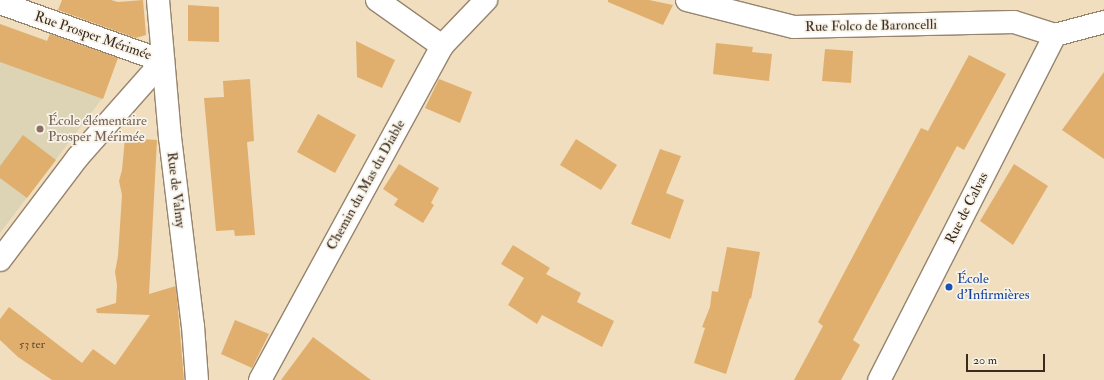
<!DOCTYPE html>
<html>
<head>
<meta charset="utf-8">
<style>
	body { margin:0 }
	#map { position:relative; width:1104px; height:380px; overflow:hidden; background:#f0debe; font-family:"IM FELL Double Pica",serif }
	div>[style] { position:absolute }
	.built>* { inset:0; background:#dcd4b4 }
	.building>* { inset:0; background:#e1af6d }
	.roads { filter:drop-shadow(1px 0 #96846e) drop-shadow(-1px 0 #96846e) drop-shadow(0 1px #96846e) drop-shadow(0 -1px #96846e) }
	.street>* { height:22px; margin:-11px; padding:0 11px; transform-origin:11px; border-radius:11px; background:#fff }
	.secondary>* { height:22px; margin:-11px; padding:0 11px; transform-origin:11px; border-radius:11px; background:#fff }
	.dots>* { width:11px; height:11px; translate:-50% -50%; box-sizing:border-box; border:2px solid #f7f3e8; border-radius:50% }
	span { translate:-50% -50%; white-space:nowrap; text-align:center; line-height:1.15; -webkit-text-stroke:3.5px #f7f3e8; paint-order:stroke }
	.number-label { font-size:12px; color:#644b32 }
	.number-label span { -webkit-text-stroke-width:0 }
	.street-label { font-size:14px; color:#3b2a1e }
	.education-label { font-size:14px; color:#785e54 }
	.left { translate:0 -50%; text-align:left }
	.transit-label { font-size:14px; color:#164399 }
	.scale { position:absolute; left:966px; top:354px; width:79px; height:18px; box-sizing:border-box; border:2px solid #3b2a1e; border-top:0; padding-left:5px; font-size:12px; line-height:14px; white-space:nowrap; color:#3b2a1e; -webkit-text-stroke:3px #f7f3e8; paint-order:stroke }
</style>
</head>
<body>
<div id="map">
	<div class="built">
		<i style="clip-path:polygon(0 24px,115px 65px,104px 96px,0 233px)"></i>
	</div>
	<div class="building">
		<i style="clip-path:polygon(62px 0,111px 0,118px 2px,143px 0,146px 35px,136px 38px,58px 10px)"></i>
		<i style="clip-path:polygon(608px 0,649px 0,673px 5px,663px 25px,608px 2px)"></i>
		<i style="clip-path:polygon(188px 5px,219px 7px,219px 42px,188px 41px)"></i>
		<i style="clip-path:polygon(0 24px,47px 41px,50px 34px,118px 58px,103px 99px,0 62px)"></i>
		<i style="clip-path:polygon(356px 41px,395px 60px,382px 88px,357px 77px)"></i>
		<i style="clip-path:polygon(716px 43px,753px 47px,752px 52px,772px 54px,769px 81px,713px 74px)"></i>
		<i style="clip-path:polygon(825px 49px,853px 51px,851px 83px,822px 81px)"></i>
		<i style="clip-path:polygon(969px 55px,1006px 74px,964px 150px,957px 146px,853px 340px,860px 345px,841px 380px,794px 380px,823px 326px,818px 322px,921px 128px,928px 131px)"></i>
		<i style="clip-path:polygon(1104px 72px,1104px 159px,1062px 130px)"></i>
		<i style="clip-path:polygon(250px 79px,254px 141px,247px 142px,255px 235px,235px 236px,234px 230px,216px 231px,204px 98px,224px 97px,223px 81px)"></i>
		<i style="clip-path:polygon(439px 79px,472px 92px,460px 123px,425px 108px)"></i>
		<i style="clip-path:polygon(318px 114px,356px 135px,335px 173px,297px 152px)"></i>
		<i style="clip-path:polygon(23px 135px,56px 160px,27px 198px,0 178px,0 166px)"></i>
		<i style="clip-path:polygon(125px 138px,157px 140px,149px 294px,176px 286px,184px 380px,52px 380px,18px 357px,0 340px,0 319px,9px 307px,82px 363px,93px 349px,115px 365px,150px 315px,97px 313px,96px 309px,116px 303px,117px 285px,115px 272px,118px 256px,122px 195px,119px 181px,122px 170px)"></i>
		<i style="clip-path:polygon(576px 139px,617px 165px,601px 190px,560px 165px)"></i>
		<i style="clip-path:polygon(660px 149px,681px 156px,666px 193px,684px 200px,670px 239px,631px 224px)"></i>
		<i style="clip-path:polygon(399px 164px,439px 188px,431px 203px,434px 205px,423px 223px,394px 205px,398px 199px,383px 189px)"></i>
		<i style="clip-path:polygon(1014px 164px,1048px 186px,1013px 245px,980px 221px)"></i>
		<i style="clip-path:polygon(513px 245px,550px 268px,546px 274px,581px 293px,577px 302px,614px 321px,602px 347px,542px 315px,537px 324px,508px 305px,524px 278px,501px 264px)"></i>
		<i style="clip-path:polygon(727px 247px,760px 252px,751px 299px,750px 298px,726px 374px,694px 363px,705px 328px,702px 327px,710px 307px,712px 291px,718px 292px)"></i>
		<i style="clip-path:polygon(235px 320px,269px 334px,252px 368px,221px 354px)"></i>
		<i style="clip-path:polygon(313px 337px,371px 380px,281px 380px)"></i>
	</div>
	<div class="roads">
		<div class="street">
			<i style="left:158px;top:0;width:138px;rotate:85deg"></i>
			<i style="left:170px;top:137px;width:190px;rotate:83.1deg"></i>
			<i style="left:193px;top:326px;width:54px;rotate:85.8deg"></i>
			<i style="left:377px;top:0;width:80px;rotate:35.3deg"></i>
			<i style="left:0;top:3px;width:173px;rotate:19.6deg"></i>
			<i style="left:1055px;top:35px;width:51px;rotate:-14.9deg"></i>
			<i style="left:0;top:260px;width:129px;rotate:-52.9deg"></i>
			<i style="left:78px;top:157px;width:128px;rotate:-48.5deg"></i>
			<i style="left:260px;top:380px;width:380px;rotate:-61.4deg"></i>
			<i style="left:442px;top:46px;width:64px;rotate:-46.3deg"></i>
		</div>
		<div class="secondary">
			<i style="left:687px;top:0;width:110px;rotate:14.2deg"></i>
			<i style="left:794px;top:27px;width:220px;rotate:-1.3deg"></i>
			<i style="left:1014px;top:22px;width:43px;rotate:17.6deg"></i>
			<i style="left:1055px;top:35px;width:387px;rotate:117deg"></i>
		</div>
	</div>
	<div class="dots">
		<i style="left:40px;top:129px;background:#8d6e63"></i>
		<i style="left:949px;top:287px;background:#1a4fb4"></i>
	</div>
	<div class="number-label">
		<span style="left:32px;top:345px">53 ter</span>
	</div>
	<div class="street-label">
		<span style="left:871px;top:26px;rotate:-1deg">Rue Folco de Baroncelli</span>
		<span style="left:93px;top:36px;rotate:19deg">Rue Prosper Mérimée</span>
		<span style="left:366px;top:185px;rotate:-61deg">Chemin du Mas du Diable</span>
		<span style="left:176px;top:190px;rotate:83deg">Rue de Valmy</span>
		<span style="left:967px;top:208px;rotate:-63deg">Rue de Calvas</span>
	</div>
	<div class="education-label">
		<span class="left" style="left:48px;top:129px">École élémentaire<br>Prosper Mérimée</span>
	</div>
	<div class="transit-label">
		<span class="left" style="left:957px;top:287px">École<br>d'Infirmières</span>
	</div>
	<div class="scale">20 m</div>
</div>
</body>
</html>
